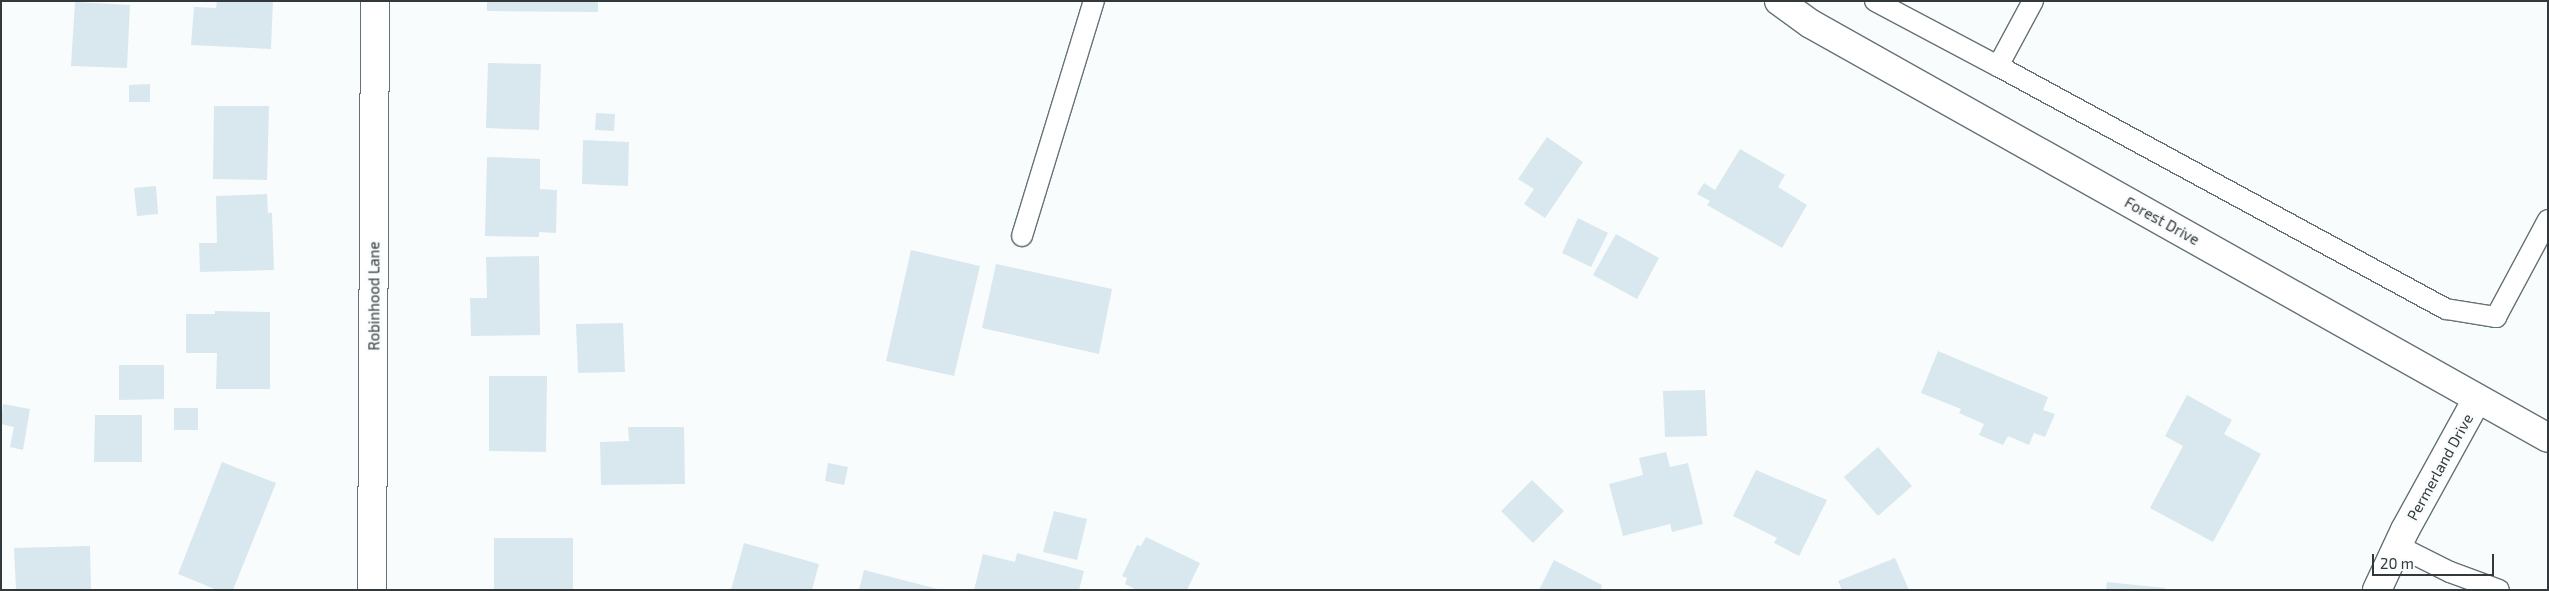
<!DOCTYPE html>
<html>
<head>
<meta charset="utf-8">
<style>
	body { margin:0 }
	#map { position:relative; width:2549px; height:591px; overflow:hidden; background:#f9fcfd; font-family:"Exo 2",sans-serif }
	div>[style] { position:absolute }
	.building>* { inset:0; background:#d9e8ee }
	.roads { filter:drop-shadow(1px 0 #647277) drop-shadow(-1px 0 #647277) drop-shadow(0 1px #647277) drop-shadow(0 -1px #647277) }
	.lane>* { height:20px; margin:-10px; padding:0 10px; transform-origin:10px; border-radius:10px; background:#fff }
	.street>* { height:28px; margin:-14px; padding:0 14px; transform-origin:14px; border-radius:14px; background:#fff }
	span { translate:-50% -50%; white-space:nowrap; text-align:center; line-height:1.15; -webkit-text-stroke:5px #f9fcfd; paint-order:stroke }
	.street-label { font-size:15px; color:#33383b }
	.frame { position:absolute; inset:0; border:2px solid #33383b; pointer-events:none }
	.scale { position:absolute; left:2372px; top:554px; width:122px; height:22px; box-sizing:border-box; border:2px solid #33383b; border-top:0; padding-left:6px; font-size:15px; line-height:18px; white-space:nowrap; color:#33383b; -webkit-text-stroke:4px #f9fcfd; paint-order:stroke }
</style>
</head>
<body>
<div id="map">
	<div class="building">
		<i style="clip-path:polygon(217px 1px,273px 1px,271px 49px,191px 45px,194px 7px,216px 8px)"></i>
		<i style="clip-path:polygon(487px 1px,598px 1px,598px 12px,487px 11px)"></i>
		<i style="clip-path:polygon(75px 2px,130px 5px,127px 68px,71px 66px)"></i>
		<i style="clip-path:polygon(488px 63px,541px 64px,539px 130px,486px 128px)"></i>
		<i style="clip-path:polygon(150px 84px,150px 102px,129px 102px,129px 85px)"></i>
		<i style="clip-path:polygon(214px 106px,269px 106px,267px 180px,213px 179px)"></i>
		<i style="clip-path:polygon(596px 113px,615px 114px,614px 131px,595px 130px)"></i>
		<i style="clip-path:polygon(1547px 137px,1583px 162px,1545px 218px,1524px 204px,1534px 189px,1518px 179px)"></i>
		<i style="clip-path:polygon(583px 140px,629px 142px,628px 186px,582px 184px)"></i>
		<i style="clip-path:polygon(1740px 149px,1785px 175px,1778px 187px,1807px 205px,1782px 248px,1707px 205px,1710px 201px,1697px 194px,1704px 183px,1715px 190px)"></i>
		<i style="clip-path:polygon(487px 157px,540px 159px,540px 189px,557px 190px,556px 233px,539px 232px,539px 237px,485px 236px)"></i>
		<i style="clip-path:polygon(156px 186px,158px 214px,137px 216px,134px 188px)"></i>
		<i style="clip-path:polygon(267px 194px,268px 213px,272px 213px,274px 270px,200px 272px,199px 243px,217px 243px,216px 196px)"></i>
		<i style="clip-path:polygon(1578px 218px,1608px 233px,1591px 267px,1562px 253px)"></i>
		<i style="clip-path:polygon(1616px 234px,1659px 258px,1637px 299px,1593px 275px)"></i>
		<i style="clip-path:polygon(911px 250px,980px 266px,954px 376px,886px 361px)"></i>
		<i style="clip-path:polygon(539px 256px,540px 335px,471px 336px,470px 298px,487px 298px,486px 257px)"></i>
		<i style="clip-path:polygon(996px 264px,1112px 289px,1099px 354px,982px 328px)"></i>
		<i style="clip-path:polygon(215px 311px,270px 312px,270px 389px,216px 389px,217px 353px,186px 353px,186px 314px,215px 314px)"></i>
		<i style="clip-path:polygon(623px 323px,625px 372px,578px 373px,576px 324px)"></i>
		<i style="clip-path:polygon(1938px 351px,2048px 397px,2043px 410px,2055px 414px,2045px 437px,2034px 433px,2029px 445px,2008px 436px,2003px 445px,1979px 435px,1984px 424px,1959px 413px,1961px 409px,1921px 393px)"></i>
		<i style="clip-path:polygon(119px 365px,164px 365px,164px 399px,119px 400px)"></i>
		<i style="clip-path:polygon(489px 376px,547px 376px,546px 452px,489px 451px)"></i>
		<i style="clip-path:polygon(1705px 390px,1707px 436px,1665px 437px,1663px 391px)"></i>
		<i style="clip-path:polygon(2187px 395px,2232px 420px,2224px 434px,2261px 454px,2213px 542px,2150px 508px,2183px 446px,2165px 436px)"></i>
		<i style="clip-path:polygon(3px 404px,30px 409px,23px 450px,10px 447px,14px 427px,1px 424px)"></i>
		<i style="clip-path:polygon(174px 408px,198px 408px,198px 430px,174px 430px)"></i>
		<i style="clip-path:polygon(95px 415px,142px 415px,142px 462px,94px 462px)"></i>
		<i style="clip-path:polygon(628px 427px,684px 427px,685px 484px,601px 485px,600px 442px,629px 441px)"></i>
		<i style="clip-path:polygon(1878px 447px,1912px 486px,1878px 516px,1844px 477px)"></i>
		<i style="clip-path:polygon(1666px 452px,1670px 467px,1688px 463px,1703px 524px,1672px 532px,1670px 524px,1623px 536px,1609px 484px,1643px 475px,1639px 458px)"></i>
		<i style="clip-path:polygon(222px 462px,276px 483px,233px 590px,217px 590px,178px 574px)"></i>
		<i style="clip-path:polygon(828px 463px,848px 467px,844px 485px,825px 481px)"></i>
		<i style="clip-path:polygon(1756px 470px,1827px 500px,1799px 556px,1774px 543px,1777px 538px,1733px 516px)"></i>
		<i style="clip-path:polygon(1532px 480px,1564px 511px,1533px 543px,1501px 511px)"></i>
		<i style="clip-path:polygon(1054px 511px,1087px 519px,1077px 560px,1043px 552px)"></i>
		<i style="clip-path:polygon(1146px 537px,1200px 563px,1187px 590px,1137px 590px,1125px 584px,1127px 578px,1122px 576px,1137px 545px,1141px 546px)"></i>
		<i style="clip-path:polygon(494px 538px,573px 538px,573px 590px,494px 590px)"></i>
		<i style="clip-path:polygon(744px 543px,819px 564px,812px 590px,731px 590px)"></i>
		<i style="clip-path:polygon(90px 546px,91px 590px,16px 590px,14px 548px)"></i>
		<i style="clip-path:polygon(1017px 553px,1084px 571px,1079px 590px,974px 590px,983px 554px,1015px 562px)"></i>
		<i style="clip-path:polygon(1895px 558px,1909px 590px,1842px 590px,1838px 581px)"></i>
		<i style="clip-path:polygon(1554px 560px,1602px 585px,1601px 590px,1539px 590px)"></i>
		<i style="clip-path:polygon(864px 570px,938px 589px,938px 590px,859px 590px)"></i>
		<i style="clip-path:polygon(2107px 582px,2165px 588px,2165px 590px,2106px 590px)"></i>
	</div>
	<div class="roads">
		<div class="lane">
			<i style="left:1875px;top:1px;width:139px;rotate:27.9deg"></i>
			<i style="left:2033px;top:1px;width:74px;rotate:118.3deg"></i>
			<i style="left:1998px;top:66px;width:510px;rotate:28.48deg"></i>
			<i style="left:2446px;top:309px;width:51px;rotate:9.1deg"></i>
			<i style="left:2496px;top:317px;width:110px;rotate:-61.8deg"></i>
			<i style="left:1022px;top:236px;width:246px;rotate:-73deg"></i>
			<i style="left:2398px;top:546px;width:58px;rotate:26.6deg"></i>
			<i style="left:2450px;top:572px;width:52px;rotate:20.2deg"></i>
		</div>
		<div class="street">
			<i style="left:1779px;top:1px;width:39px;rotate:36deg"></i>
			<i style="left:1811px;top:24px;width:845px;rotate:29.32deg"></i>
			<i style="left:372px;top:590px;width:589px;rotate:-89.71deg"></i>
			<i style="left:2377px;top:590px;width:66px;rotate:-65deg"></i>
			<i style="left:2405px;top:530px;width:149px;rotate:-61.2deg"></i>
		</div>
	</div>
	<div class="street-label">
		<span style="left:2162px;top:221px;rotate:29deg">Forest Drive</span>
		<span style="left:374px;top:296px;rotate:-90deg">Robinhood Lane</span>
		<span style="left:2440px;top:467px;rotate:-61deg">Permerland Drive</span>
	</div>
	<div class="frame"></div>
	<div class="scale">20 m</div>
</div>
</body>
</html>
